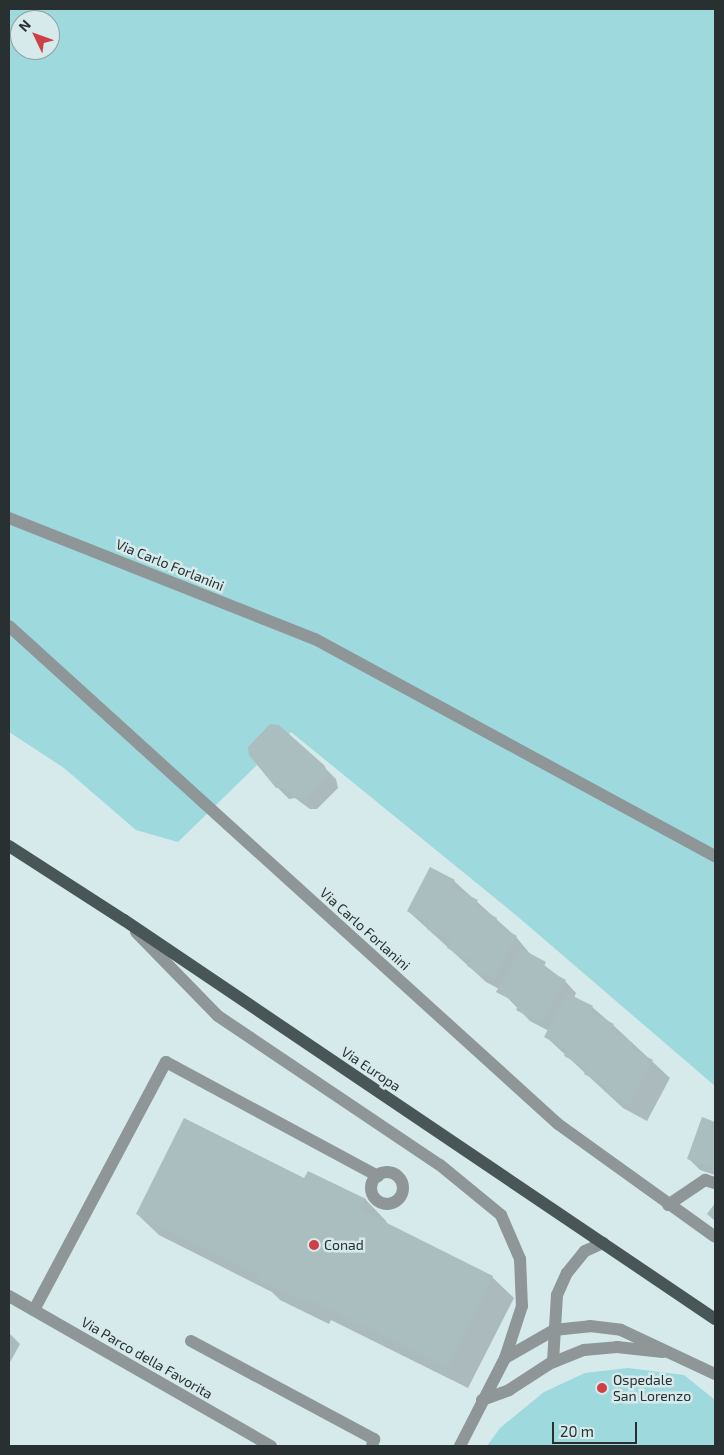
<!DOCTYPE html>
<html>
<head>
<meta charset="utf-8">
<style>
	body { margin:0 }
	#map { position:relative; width:724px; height:1455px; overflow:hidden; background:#d6e9eb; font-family:"Exo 2",sans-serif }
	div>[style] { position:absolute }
	.green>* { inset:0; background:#9ed9dd }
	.shadow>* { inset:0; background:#0003 }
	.building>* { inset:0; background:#abbebf }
	.service>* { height:12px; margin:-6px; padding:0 6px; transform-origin:6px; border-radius:6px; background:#8e9697 }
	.service>.ring { margin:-6px; padding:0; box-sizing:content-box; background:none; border:12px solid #8e9697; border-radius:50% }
	.minor>* { height:12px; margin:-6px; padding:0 6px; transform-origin:6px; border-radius:6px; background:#8e9697 }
	.tertiary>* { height:12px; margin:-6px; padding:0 6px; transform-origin:6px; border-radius:6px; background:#8e9697 }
	.primary>* { height:12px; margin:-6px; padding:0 6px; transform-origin:6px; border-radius:6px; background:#485658 }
	.dots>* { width:14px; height:14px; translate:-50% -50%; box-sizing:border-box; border:2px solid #d6e9eb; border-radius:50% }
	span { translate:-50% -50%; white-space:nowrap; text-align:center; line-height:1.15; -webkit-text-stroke:5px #d6e9eb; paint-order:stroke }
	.street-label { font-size:14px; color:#293031 }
	.poi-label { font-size:14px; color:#293031 }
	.left { translate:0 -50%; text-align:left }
	.frame { position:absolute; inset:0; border:10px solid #293031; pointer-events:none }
	.north { position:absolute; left:10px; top:10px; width:50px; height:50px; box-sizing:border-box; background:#d6e9eb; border:1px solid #919fa1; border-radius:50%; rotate:312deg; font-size:14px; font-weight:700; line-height:20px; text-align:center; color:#293031 }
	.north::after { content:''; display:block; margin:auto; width:18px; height:22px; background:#cf3f46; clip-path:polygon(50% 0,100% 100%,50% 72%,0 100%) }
	.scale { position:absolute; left:552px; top:1422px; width:85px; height:22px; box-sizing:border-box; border:2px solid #293031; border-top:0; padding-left:6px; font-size:15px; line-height:18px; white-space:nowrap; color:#293031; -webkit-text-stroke:4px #d6e9eb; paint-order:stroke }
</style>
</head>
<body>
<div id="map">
	<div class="green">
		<i style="clip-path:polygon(evenodd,9px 9px,715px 9px,715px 1086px,517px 916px,291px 732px,178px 842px,136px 830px,64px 768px,9px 732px,9px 9px,20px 20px,50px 20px,50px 50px,20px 50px,20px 20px)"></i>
		<i style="clip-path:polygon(628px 1368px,684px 1375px,715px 1400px,715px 1446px,487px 1446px,500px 1428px,544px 1392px,585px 1373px)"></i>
	</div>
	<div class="shadow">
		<i style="clip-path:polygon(324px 767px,336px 779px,338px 788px,317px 809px,310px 809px,295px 798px,289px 799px,277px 787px)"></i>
		<i style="clip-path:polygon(454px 881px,516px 937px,532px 956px,565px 981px,576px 993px,574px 998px,592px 1007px,613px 1025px,670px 1078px,647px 1121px,623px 1108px,546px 1037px,549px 1031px,530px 1021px,499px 989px,486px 982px,408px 911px)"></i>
		<i style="clip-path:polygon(702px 1119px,715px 1123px,715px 1175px,700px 1170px,688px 1158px)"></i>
		<i style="clip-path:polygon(309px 1172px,366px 1200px,387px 1222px,386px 1224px,492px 1277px,514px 1298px,468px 1388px,331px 1320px,329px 1324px,280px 1300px,272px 1292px,159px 1235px,137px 1214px,305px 1180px)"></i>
		<i style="clip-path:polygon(9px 1333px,20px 1344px,9px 1364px)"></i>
	</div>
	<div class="building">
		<i style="clip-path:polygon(270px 724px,279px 725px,325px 766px,327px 776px,305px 798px,297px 798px,282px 787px,276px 788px,249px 755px,248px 747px)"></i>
		<i style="clip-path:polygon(430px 867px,455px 880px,451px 887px,478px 900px,475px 906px,497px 918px,494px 924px,517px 936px,494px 980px,467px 966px,471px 960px,447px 948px,451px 941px,427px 929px,430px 924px,407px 911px)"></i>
		<i style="clip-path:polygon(520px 948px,546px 962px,543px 968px,566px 980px,542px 1024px,516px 1010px,519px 1004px,496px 992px)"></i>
		<i style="clip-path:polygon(567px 993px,593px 1006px,590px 1012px,614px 1024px,610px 1031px,633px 1043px,630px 1048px,653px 1060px,630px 1105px,604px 1091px,607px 1086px,584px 1074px,587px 1068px,564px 1056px,567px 1049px,544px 1037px)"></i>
		<i style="clip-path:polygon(702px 1117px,715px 1122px,715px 1169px,687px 1159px)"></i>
		<i style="clip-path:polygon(184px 1118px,304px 1178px,308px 1171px,366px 1199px,361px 1210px,493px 1276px,447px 1368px,310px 1300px,308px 1304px,257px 1279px,259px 1276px,136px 1214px)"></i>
		<i style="clip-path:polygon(715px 1203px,715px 1221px,707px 1214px)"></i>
	</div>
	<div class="service">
		<i class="ring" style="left:371px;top:1172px;width:20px;height:20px"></i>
		<i style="left:34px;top:1310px;width:281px;rotate:-62deg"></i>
		<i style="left:166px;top:1062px;width:241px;rotate:28.3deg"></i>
		<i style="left:191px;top:1341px;width:208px;rotate:28.2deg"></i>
		<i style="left:374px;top:1439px;width:7px;rotate:106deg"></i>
		<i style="left:553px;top:1362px;width:67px;rotate:-86.6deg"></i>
		<i style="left:557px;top:1295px;width:24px;rotate:-66deg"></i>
		<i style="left:567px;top:1273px;width:28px;rotate:-51deg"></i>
		<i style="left:585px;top:1251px;width:20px;rotate:-24deg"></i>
	</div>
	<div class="minor">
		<i style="left:9px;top:518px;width:329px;rotate:21.6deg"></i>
		<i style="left:315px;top:639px;width:455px;rotate:28.5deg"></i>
		<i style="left:9px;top:626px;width:741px;rotate:42.21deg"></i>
		<i style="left:558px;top:1124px;width:193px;rotate:35.7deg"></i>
		<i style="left:668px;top:1205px;width:45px;rotate:-34deg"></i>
		<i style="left:705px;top:1180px;width:10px;rotate:17deg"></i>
		<i style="left:9px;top:1296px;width:302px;rotate:29.8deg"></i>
		<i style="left:505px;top:1358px;width:56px;rotate:-29.7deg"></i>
		<i style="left:554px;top:1330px;width:36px;rotate:-6deg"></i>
		<i style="left:590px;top:1326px;width:31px;rotate:7deg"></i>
		<i style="left:621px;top:1330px;width:104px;rotate:25.1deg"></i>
		<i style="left:482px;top:1400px;width:29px;rotate:-20deg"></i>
		<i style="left:509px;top:1390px;width:48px;rotate:-33deg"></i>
		<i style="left:549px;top:1364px;width:38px;rotate:-22deg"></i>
		<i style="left:584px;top:1350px;width:33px;rotate:-5deg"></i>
		<i style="left:617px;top:1347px;width:46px;rotate:6.2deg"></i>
	</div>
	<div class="tertiary">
		<i style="left:136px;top:932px;width:117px;rotate:45.7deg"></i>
		<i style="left:218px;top:1016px;width:267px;rotate:33.9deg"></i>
		<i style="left:440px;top:1165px;width:79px;rotate:39.3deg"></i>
		<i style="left:501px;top:1215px;width:48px;rotate:66.6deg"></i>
		<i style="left:520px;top:1259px;width:47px;rotate:87.6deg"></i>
		<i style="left:522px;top:1306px;width:55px;rotate:108.1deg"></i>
		<i style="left:505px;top:1358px;width:99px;rotate:117.1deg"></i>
	</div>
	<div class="primary">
		<i style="left:9px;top:846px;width:137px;rotate:32.8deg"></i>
		<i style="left:124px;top:920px;width:713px;rotate:34.02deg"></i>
	</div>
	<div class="dots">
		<i style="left:314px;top:1245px;background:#cf3f46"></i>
		<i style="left:602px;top:1388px;background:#cf3f46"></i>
	</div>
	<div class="street-label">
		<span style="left:170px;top:565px;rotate:22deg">Via Carlo Forlanini</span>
		<span style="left:365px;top:929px;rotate:42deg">Via Carlo Forlanini</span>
		<span style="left:371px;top:1069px;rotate:34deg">Via Europa</span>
		<span style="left:147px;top:1358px;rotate:30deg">Via Parco della Favorita</span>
	</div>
	<div class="poi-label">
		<span class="left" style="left:324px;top:1245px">Conad</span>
		<span class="left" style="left:613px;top:1388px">Ospedale<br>San Lorenzo</span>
	</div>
	<div class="frame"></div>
	<div class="north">N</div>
	<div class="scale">20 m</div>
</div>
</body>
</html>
